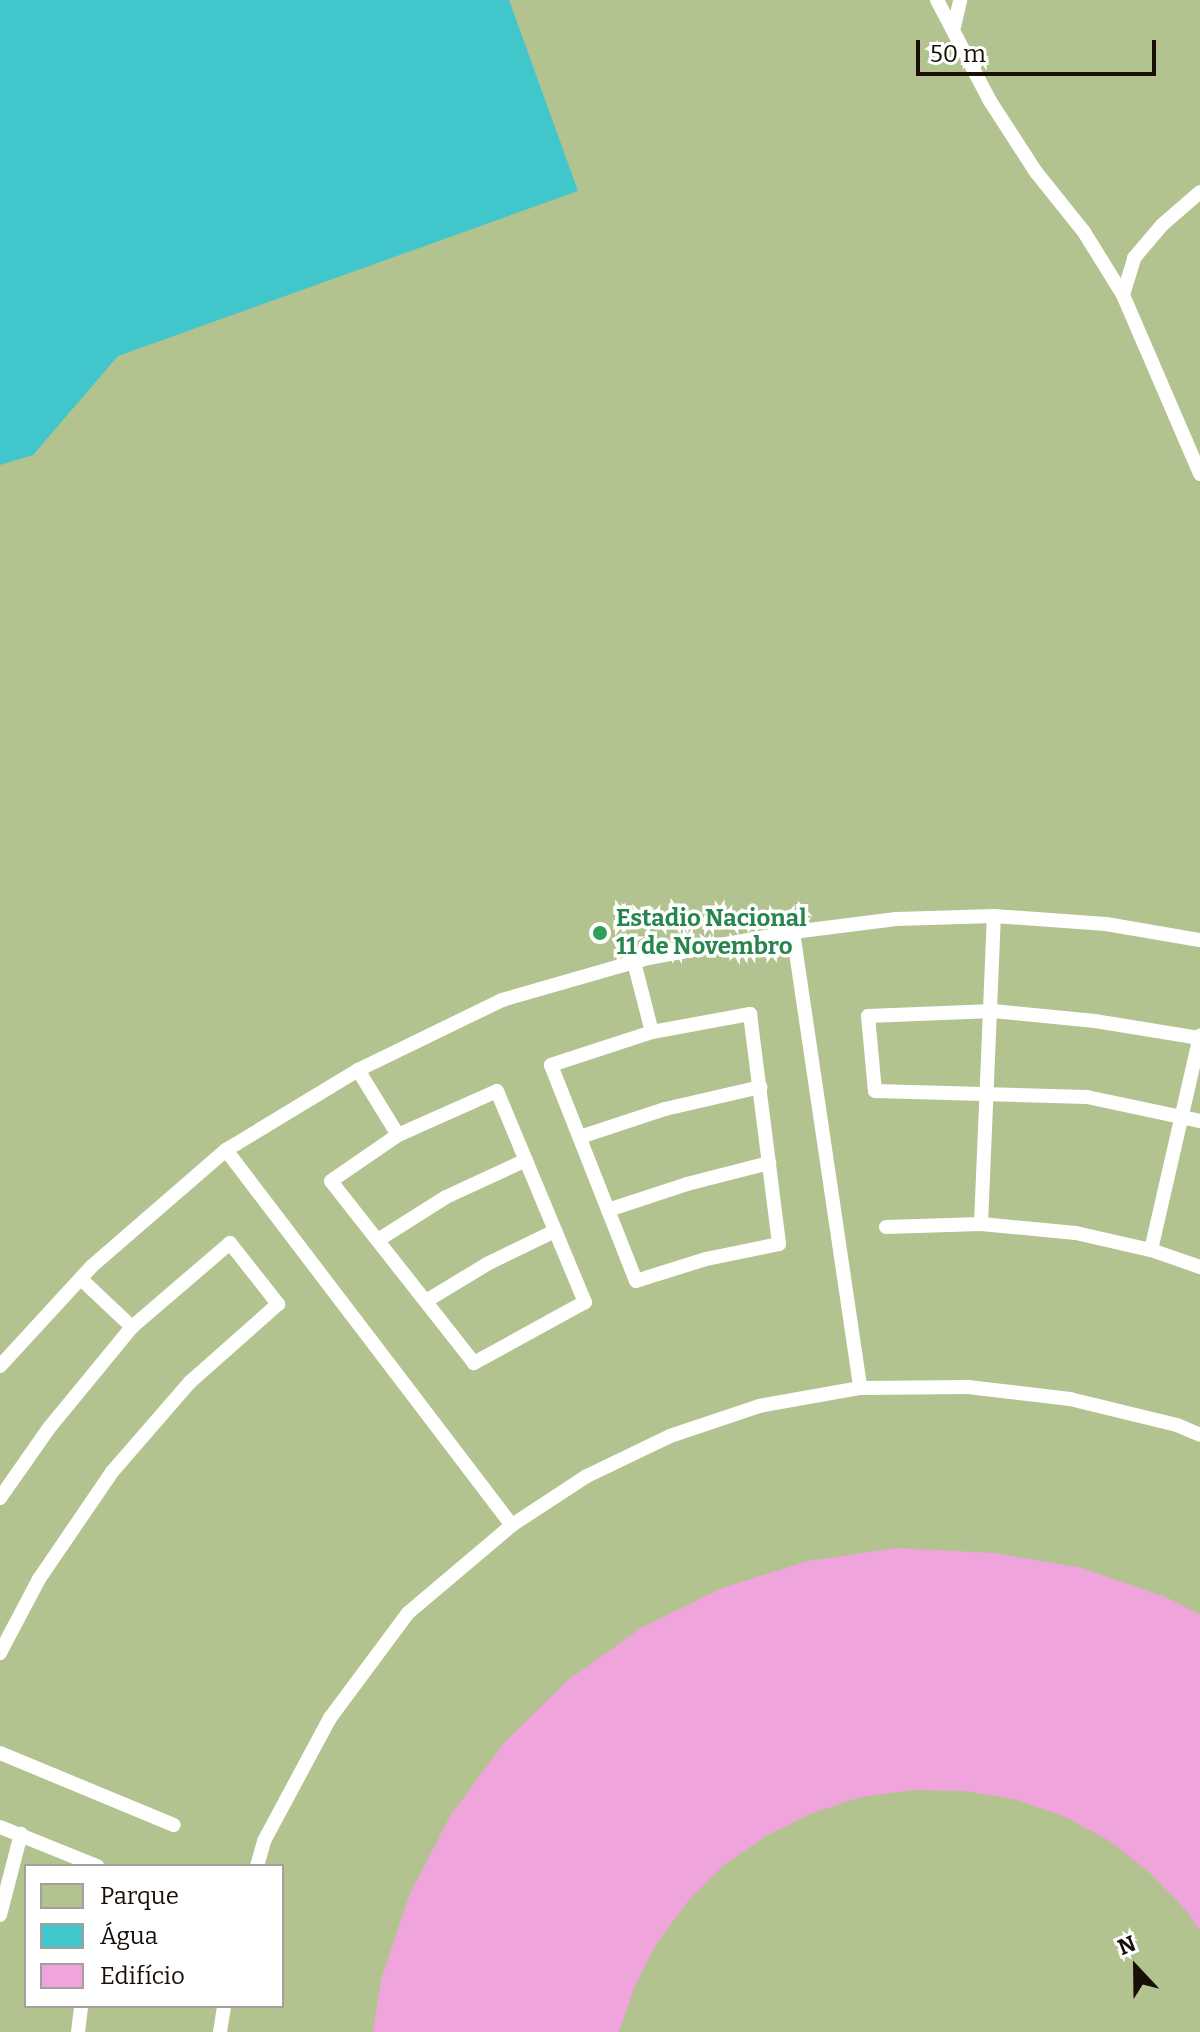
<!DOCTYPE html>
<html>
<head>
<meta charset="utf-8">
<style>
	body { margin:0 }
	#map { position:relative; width:1200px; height:2032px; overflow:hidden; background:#fce9db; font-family:Bitter,serif }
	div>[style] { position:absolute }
	.green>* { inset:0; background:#b2c38f }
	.water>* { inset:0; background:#40c6cb }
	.building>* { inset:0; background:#efa4dc }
	.service>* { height:14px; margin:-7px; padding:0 7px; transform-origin:7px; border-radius:7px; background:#fff }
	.dots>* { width:22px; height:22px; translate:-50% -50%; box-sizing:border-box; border:4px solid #fff; border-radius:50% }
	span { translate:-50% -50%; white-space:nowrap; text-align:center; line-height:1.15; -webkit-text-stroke:7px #fff; paint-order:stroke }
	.leisure-label { font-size:24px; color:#27864d; font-weight:700 }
	.left { translate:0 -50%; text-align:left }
	.legend { position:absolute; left:24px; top:1864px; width:260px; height:144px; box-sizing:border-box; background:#fff; border:2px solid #a39f9c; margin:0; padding:10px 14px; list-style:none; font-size:24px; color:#190f07 }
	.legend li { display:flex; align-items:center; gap:16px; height:40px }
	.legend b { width:40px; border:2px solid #a39f9c }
	.north { position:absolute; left:1096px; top:1928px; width:80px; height:80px; -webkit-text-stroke:6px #fff; paint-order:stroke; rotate:338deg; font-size:22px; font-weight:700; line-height:32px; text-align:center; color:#190f07 }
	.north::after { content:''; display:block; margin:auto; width:28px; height:36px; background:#190f07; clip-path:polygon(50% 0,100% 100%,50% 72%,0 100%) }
	.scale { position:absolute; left:916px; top:40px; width:240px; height:36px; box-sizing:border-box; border:4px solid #190f07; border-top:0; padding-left:10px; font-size:24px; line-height:28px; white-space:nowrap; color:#190f07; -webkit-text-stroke:6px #fff; paint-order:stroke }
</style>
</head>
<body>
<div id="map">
	<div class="green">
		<i style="clip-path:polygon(evenodd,0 0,1200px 0,1200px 2032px,0 2032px,0 0,26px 1866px,282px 1866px,282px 2006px,26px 2006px,26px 1866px)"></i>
	</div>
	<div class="water">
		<i style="clip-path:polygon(0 0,509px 0,578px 191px,118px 356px,33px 455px,0 465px)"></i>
	</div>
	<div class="building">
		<i style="clip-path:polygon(897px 1548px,994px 1553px,1082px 1568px,1168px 1598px,1200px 1615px,1200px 1931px,1184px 1908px,1148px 1871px,1108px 1840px,1063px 1816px,1014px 1799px,964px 1791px,912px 1790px,861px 1797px,812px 1813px,766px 1836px,724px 1865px,688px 1901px,657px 1943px,634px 1988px,619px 2032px,373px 2032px,381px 1980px,409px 1896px,450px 1816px,504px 1743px,568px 1680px,641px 1628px,722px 1588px,808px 1561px)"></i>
	</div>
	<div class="service">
		<i style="left:937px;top:0;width:114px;rotate:62.3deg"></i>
		<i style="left:990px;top:101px;width:85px;rotate:57.1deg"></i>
		<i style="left:1036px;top:172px;width:77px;rotate:51.3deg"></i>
		<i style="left:1084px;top:232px;width:74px;rotate:58.2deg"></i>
		<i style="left:1123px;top:295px;width:195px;rotate:66.7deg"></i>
		<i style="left:954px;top:27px;width:28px;rotate:-77deg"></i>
		<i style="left:1123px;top:295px;width:39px;rotate:-73deg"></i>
		<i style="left:1134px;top:258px;width:43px;rotate:-49.7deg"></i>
		<i style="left:1162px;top:225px;width:50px;rotate:-41deg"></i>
		<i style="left:793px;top:932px;width:461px;rotate:81.6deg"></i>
		<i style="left:634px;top:962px;width:72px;rotate:75.6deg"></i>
		<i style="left:750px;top:1014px;width:232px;rotate:82.8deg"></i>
		<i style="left:779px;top:1244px;width:75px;rotate:168.4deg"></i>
		<i style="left:706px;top:1259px;width:73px;rotate:162.6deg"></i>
		<i style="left:636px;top:1281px;width:232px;rotate:-111.5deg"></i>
		<i style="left:551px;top:1065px;width:106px;rotate:-18.1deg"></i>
		<i style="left:652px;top:1032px;width:100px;rotate:-10.4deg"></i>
		<i style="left:1200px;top:1038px;width:106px;rotate:-170.8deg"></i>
		<i style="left:1095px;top:1021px;width:102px;rotate:-174.4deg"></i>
		<i style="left:993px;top:1011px;width:125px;rotate:177.7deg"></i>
		<i style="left:868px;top:1016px;width:75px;rotate:84.7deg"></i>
		<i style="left:875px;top:1091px;width:212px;rotate:1.6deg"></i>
		<i style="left:1087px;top:1097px;width:116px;rotate:12deg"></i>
		<i style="left:358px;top:1070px;width:76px;rotate:58.4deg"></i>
		<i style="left:497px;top:1091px;width:229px;rotate:67.4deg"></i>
		<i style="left:585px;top:1302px;width:127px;rotate:151.2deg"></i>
		<i style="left:474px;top:1363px;width:231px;rotate:-128.2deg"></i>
		<i style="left:331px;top:1181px;width:81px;rotate:-34.5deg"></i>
		<i style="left:398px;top:1135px;width:108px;rotate:-24deg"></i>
		<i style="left:580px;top:1137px;width:89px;rotate:-18.2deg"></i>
		<i style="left:665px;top:1109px;width:98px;rotate:-13deg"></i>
		<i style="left:226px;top:1150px;width:472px;rotate:52.7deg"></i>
		<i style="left:608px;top:1210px;width:83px;rotate:-18.2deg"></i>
		<i style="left:687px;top:1184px;width:85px;rotate:-14.4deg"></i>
		<i style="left:981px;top:1224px;width:308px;rotate:-87.6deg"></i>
		<i style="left:886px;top:1227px;width:95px;rotate:-1.8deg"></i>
		<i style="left:981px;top:1224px;width:95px;rotate:5.4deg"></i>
		<i style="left:1076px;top:1233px;width:77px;rotate:12.8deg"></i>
		<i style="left:1151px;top:1250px;width:52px;rotate:19.1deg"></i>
		<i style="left:378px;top:1240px;width:80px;rotate:-32.3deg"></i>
		<i style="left:446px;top:1197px;width:88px;rotate:-24.8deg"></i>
		<i style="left:1151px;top:1250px;width:220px;rotate:-77.1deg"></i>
		<i style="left:81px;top:1279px;width:70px;rotate:43.3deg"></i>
		<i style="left:426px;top:1301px;width:71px;rotate:-31.2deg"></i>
		<i style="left:487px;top:1264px;width:76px;rotate:-25.9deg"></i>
		<i style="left:0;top:1366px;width:136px;rotate:-47.4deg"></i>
		<i style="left:92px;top:1266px;width:177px;rotate:-40.9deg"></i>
		<i style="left:226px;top:1150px;width:154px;rotate:-31.2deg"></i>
		<i style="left:358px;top:1070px;width:160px;rotate:-25.9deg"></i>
		<i style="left:502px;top:1000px;width:152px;rotate:-16deg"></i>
		<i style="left:648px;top:958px;width:147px;rotate:-10.2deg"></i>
		<i style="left:793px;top:932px;width:104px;rotate:-7.2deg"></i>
		<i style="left:896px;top:919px;width:98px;rotate:-1.8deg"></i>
		<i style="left:994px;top:916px;width:112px;rotate:4.1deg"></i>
		<i style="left:1106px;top:924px;width:95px;rotate:9.7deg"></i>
		<i style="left:0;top:1498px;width:85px;rotate:-55deg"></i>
		<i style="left:49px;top:1428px;width:131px;rotate:-50.6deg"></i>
		<i style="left:132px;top:1327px;width:129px;rotate:-40.6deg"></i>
		<i style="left:230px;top:1243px;width:78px;rotate:51.8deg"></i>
		<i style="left:278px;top:1304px;width:118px;rotate:138.4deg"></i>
		<i style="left:190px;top:1382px;width:119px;rotate:130.9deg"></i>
		<i style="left:112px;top:1472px;width:130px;rotate:124.3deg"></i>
		<i style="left:39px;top:1579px;width:84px;rotate:117.8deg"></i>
		<i style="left:0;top:1753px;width:188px;rotate:22.5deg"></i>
		<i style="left:0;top:1827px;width:105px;rotate:21.9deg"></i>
		<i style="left:257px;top:1866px;width:26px;rotate:-74deg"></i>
		<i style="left:264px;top:1841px;width:140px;rotate:-61.8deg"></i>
		<i style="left:330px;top:1718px;width:131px;rotate:-53.4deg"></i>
		<i style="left:408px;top:1613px;width:136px;rotate:-40.2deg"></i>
		<i style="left:512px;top:1525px;width:90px;rotate:-33.2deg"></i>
		<i style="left:587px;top:1476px;width:92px;rotate:-25.7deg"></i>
		<i style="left:670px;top:1436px;width:94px;rotate:-18.6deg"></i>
		<i style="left:759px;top:1406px;width:103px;rotate:-10.1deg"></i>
		<i style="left:860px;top:1388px;width:108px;rotate:-0.5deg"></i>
		<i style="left:968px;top:1387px;width:103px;rotate:6.7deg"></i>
		<i style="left:1070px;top:1399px;width:110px;rotate:13.7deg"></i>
		<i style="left:1177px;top:1425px;width:25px;rotate:23deg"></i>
		<i style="left:0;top:1915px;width:84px;rotate:-75.5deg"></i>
		<i style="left:78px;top:2032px;width:26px;rotate:-83deg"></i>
		<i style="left:220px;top:2032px;width:26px;rotate:-81deg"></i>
	</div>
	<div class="dots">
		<i style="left:600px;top:933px;background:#2e9e5b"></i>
	</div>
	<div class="leisure-label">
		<span class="left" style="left:616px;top:933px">Estadio Nacional<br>11 de Novembro</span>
	</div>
	<ul class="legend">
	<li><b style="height:22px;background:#b2c38f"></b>Parque</li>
	<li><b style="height:22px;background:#40c6cb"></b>Água</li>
	<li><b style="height:22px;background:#efa4dc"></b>Edifício</li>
	</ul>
	<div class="north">N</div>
	<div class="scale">50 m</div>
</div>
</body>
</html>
